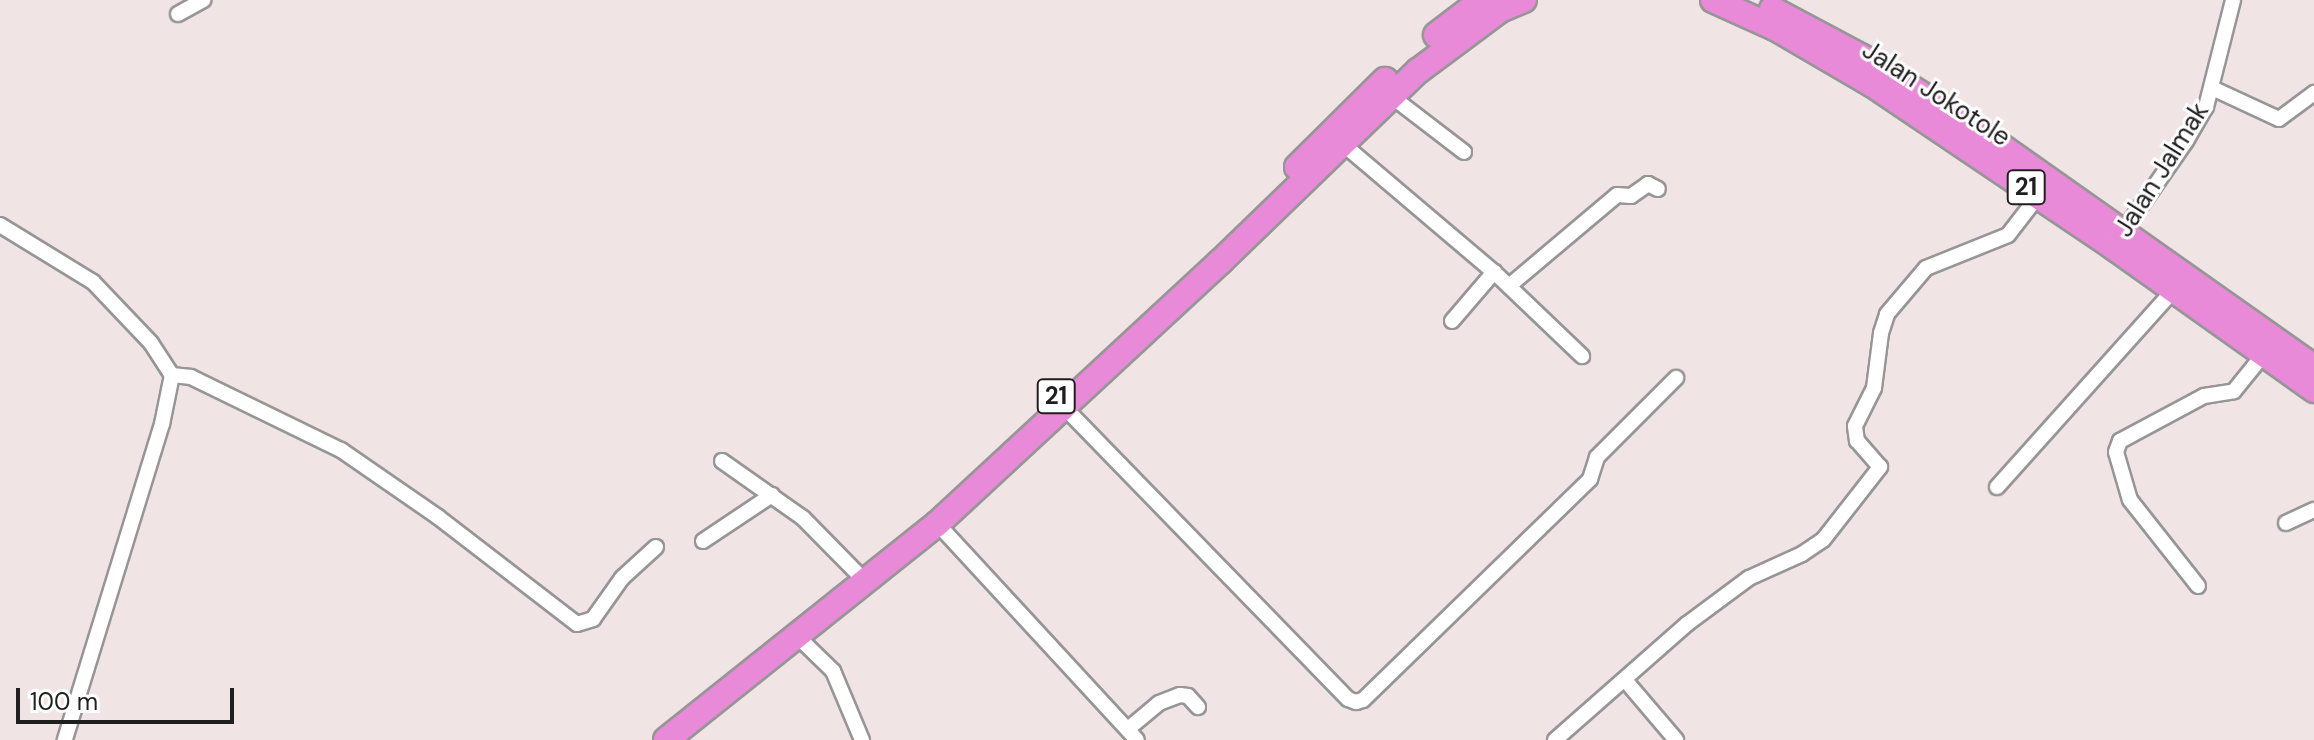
<!DOCTYPE html>
<html>
<head>
<meta charset="utf-8">
<style>
	body { margin:0 }
	#map { position:relative; width:2314px; height:740px; overflow:hidden; background:#f0e5e4; font-family:"DM Sans",sans-serif }
	div>[style] { position:absolute }
	.roads { filter:drop-shadow(2px 0 #969696) drop-shadow(-2px 0 #969696) drop-shadow(0 2px #969696) drop-shadow(0 -2px #969696) }
	.street>* { height:14px; margin:-7px; padding:0 7px; transform-origin:7px; border-radius:7px; background:#fff }
	.highway>* { height:24px; margin:-12px; padding:0 12px; transform-origin:12px; border-radius:12px; background:#e98ad9 }
	span { translate:-50% -50%; white-space:nowrap; text-align:center; line-height:1.15; -webkit-text-stroke:6px #fff; paint-order:stroke }
	.shield-label span { padding:2px 6px; background:#fff; border:2px solid; border-radius:6px; -webkit-text-stroke-width:0 }
	.shield-label { font-size:24px; color:#1f1f1f; font-weight:700 }
	.street-label { font-size:26px; color:#1f1f1f }
	.scale { position:absolute; left:16px; top:688px; width:218px; height:36px; box-sizing:border-box; border:4px solid #1f1f1f; border-top:0; padding-left:10px; font-size:24px; line-height:28px; white-space:nowrap; color:#1f1f1f; -webkit-text-stroke:6px #fff; paint-order:stroke }
</style>
</head>
<body>
<div id="map">
	<div class="roads">
		<div class="street">
			<i style="left:178px;top:14px;width:29px;rotate:-29deg"></i>
			<i style="left:2212px;top:88px;width:74px;rotate:24.8deg"></i>
			<i style="left:2279px;top:119px;width:44px;rotate:-36.6deg"></i>
			<i style="left:1391px;top:96px;width:92px;rotate:37.5deg"></i>
			<i style="left:1344px;top:145px;width:197px;rotate:40.3deg"></i>
			<i style="left:1494px;top:272px;width:122px;rotate:43.7deg"></i>
			<i style="left:0;top:225px;width:109px;rotate:31.5deg"></i>
			<i style="left:93px;top:282px;width:84px;rotate:46.4deg"></i>
			<i style="left:151px;top:343px;width:38px;rotate:57deg"></i>
			<i style="left:172px;top:375px;width:50px;rotate:101.5deg"></i>
			<i style="left:162px;top:424px;width:331px;rotate:107.1deg"></i>
			<i style="left:2120px;top:236px;width:116px;rotate:-55.2deg"></i>
			<i style="left:2186px;top:141px;width:39px;rotate:-60deg"></i>
			<i style="left:2206px;top:107px;width:110px;rotate:-75.8deg"></i>
			<i style="left:1509px;top:286px;width:141px;rotate:-40.1deg"></i>
			<i style="left:1617px;top:195px;width:14px;rotate:4deg"></i>
			<i style="left:1631px;top:196px;width:21px;rotate:-35deg"></i>
			<i style="left:1648px;top:184px;width:11px;rotate:27deg"></i>
			<i style="left:1452px;top:321px;width:65px;rotate:-49.4deg"></i>
			<i style="left:172px;top:375px;width:19px;rotate:6deg"></i>
			<i style="left:191px;top:377px;width:167px;rotate:26deg"></i>
			<i style="left:341px;top:450px;width:118px;rotate:34.6deg"></i>
			<i style="left:438px;top:517px;width:175px;rotate:37.6deg"></i>
			<i style="left:577px;top:624px;width:17px;rotate:-17deg"></i>
			<i style="left:593px;top:619px;width:50px;rotate:-54.7deg"></i>
			<i style="left:622px;top:578px;width:46px;rotate:-42.4deg"></i>
			<i style="left:1065px;top:408px;width:406px;rotate:45.8deg"></i>
			<i style="left:1348px;top:699px;width:9px;rotate:21deg"></i>
			<i style="left:1356px;top:702px;width:7px;rotate:-16deg"></i>
			<i style="left:1363px;top:700px;width:317px;rotate:-44.2deg"></i>
			<i style="left:1590px;top:479px;width:23px;rotate:-72deg"></i>
			<i style="left:1597px;top:457px;width:112px;rotate:-45deg"></i>
			<i style="left:722px;top:461px;width:99px;rotate:35.1deg"></i>
			<i style="left:803px;top:518px;width:78px;rotate:45.5deg"></i>
			<i style="left:1997px;top:487px;width:265px;rotate:-48.1deg"></i>
			<i style="left:934px;top:520px;width:299px;rotate:47.3deg"></i>
			<i style="left:2286px;top:523px;width:31px;rotate:-25deg"></i>
			<i style="left:703px;top:541px;width:83px;rotate:-33.7deg"></i>
			<i style="left:2198px;top:586px;width:110px;rotate:-128.3deg"></i>
			<i style="left:2130px;top:500px;width:50px;rotate:-106.3deg"></i>
			<i style="left:2116px;top:452px;width:12px;rotate:-70deg"></i>
			<i style="left:2120px;top:441px;width:95px;rotate:-28.2deg"></i>
			<i style="left:2204px;top:396px;width:30px;rotate:-9deg"></i>
			<i style="left:2234px;top:391px;width:48px;rotate:-51deg"></i>
			<i style="left:796px;top:635px;width:52px;rotate:44.2deg"></i>
			<i style="left:833px;top:671px;width:75px;rotate:67.2deg"></i>
			<i style="left:1625px;top:680px;width:79px;rotate:49.6deg"></i>
			<i style="left:1128px;top:729px;width:40px;rotate:-40deg"></i>
			<i style="left:1159px;top:703px;width:22px;rotate:-21deg"></i>
			<i style="left:1180px;top:695px;width:8px;rotate:7deg"></i>
			<i style="left:1188px;top:696px;width:15px;rotate:48deg"></i>
			<i style="left:1555px;top:740px;width:176px;rotate:-41.3deg"></i>
			<i style="left:1687px;top:624px;width:77px;rotate:-36.6deg"></i>
			<i style="left:1749px;top:578px;width:58px;rotate:-24.4deg"></i>
			<i style="left:1802px;top:554px;width:25px;rotate:-34deg"></i>
			<i style="left:1823px;top:540px;width:93px;rotate:-52deg"></i>
			<i style="left:1880px;top:467px;width:35px;rotate:-131deg"></i>
			<i style="left:1857px;top:441px;width:15px;rotate:-98deg"></i>
			<i style="left:1855px;top:426px;width:42px;rotate:-63.4deg"></i>
			<i style="left:1874px;top:388px;width:55px;rotate:-82.7deg"></i>
			<i style="left:1881px;top:333px;width:20px;rotate:-72deg"></i>
			<i style="left:1887px;top:314px;width:60px;rotate:-49.7deg"></i>
			<i style="left:1926px;top:268px;width:88px;rotate:-21.9deg"></i>
			<i style="left:2008px;top:235px;width:49px;rotate:-52.4deg"></i>
		</div>
		<div class="highway">
			<i style="left:1713px;top:0;width:68px;rotate:24.3deg"></i>
			<i style="left:1775px;top:28px;width:113px;rotate:30.2deg"></i>
			<i style="left:1873px;top:85px;width:290px;rotate:34deg"></i>
			<i style="left:2113px;top:247px;width:247px;rotate:35.4deg"></i>
			<i style="left:1772px;top:9px;width:102px;rotate:28.1deg"></i>
			<i style="left:1862px;top:57px;width:128px;rotate:32deg"></i>
			<i style="left:1971px;top:125px;width:420px;rotate:35.2deg"></i>
			<i style="left:1436px;top:35px;width:58px;rotate:-37.3deg"></i>
			<i style="left:1297px;top:167px;width:124px;rotate:-44.7deg"></i>
			<i style="left:666px;top:740px;width:347px;rotate:-38.6deg"></i>
			<i style="left:937px;top:524px;width:386px;rotate:-42.8deg"></i>
			<i style="left:1220px;top:262px;width:275px;rotate:-44deg"></i>
			<i style="left:1418px;top:71px;width:102px;rotate:-36.6deg"></i>
			<i style="left:1500px;top:10px;width:26px;rotate:-23deg"></i>
		</div>
	</div>
	<div class="shield-label">
		<span style="left:2026px;top:187px">21</span>
		<span style="left:1056px;top:396px">21</span>
	</div>
	<div class="street-label">
		<span style="left:1936px;top:94px;rotate:33deg">Jalan Jokotole</span>
		<span style="left:2162px;top:170px;rotate:-58deg">Jalan Jalmak</span>
	</div>
	<div class="scale">100 m</div>
</div>
</body>
</html>
